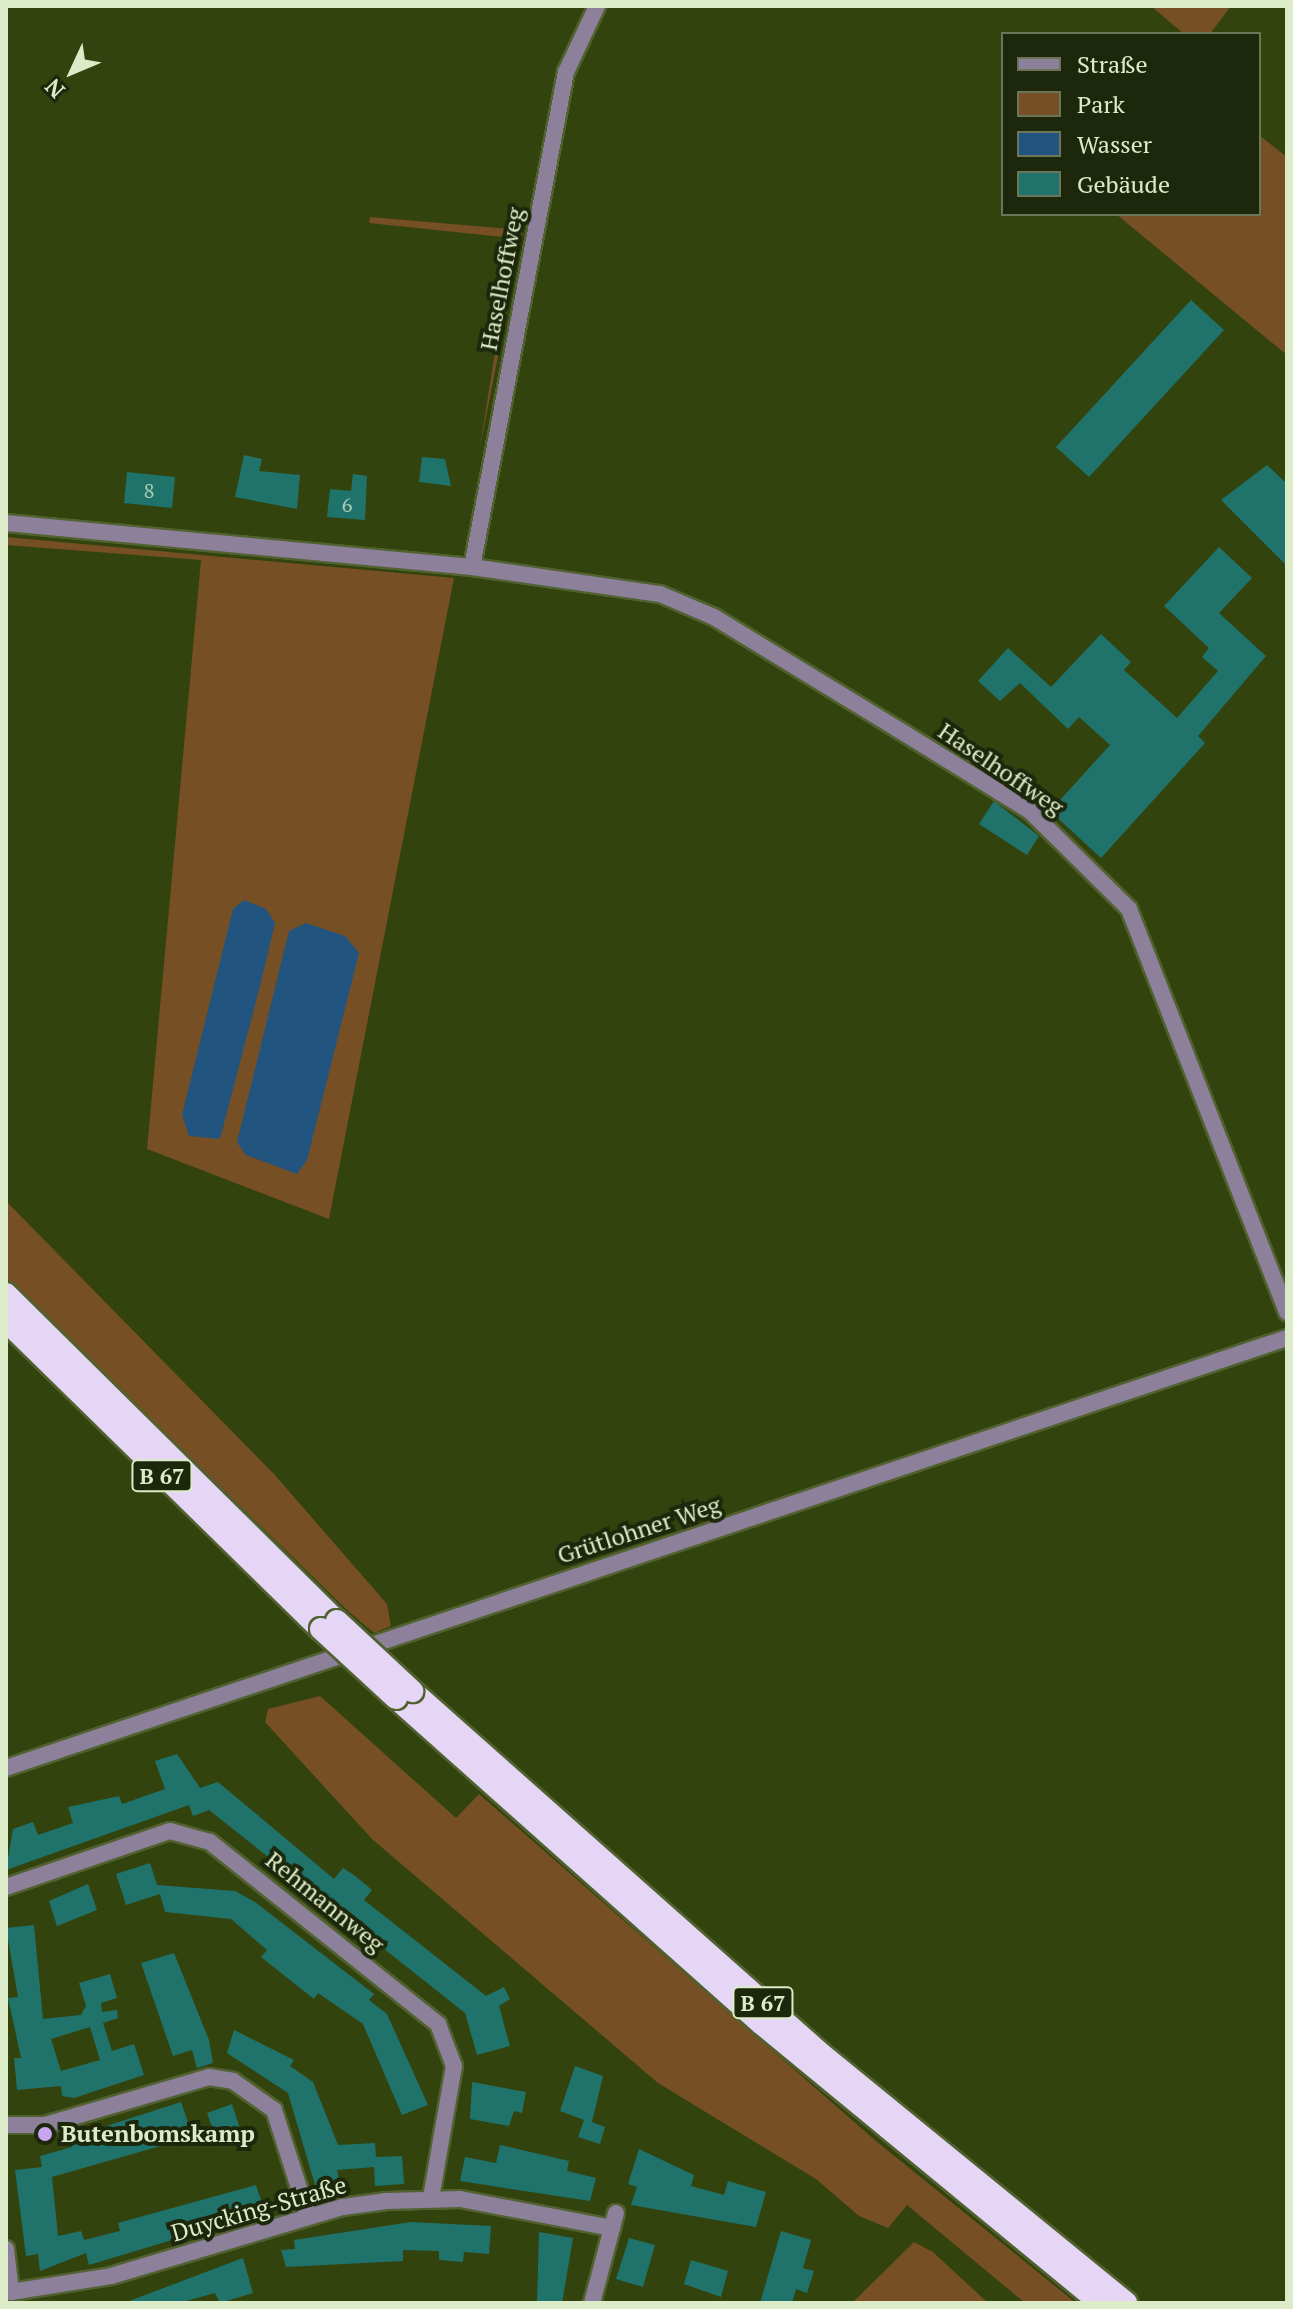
<!DOCTYPE html>
<html>
<head>
<meta charset="utf-8">
<style>
	body { margin:0 }
	#map { position:relative; width:1293px; height:2309px; overflow:hidden; background:#32430e; font-family:"PT Serif",serif }
	div>[style] { position:absolute }
	.green>* { inset:0; background:#764f25 }
	.water>* { inset:0; background:#21557f }
	.building>* { inset:0; background:#1f736b }
	.roads { filter:drop-shadow(2px 0 #51612f) drop-shadow(-2px 0 #51612f) drop-shadow(0 2px #51612f) drop-shadow(0 -2px #51612f) }
	.minor>* { height:16px; margin:-8px; padding:0 8px; transform-origin:8px; border-radius:8px; background:#8c809a }
	.trunk>* { height:22px; margin:-11px; padding:0 11px; transform-origin:11px; border-radius:11px; background:#e5d6f6 }
	.bridges { filter:drop-shadow(2px 0 #51612f) drop-shadow(-2px 0 #51612f) drop-shadow(0 2px #51612f) drop-shadow(0 -2px #51612f) }
	.trunk-bridge>* { height:22px; margin:-11px; padding:0 11px; transform-origin:11px; border-radius:11px; background:#e5d6f6 }
	.dots>* { width:22px; height:22px; translate:-50% -50%; box-sizing:border-box; border:4px solid #1d270b; border-radius:50% }
	span { translate:-50% -50%; white-space:nowrap; text-align:center; line-height:1.15; -webkit-text-stroke:8px #1d270b; paint-order:stroke }
	.number-label { font-size:20px; color:#aeceb1 }
	.number-label span { -webkit-text-stroke-width:0 }
	.shield-label span { padding:2px 6px; background:#1d270b; border:2px solid; border-radius:6px; -webkit-text-stroke-width:0 }
	.shield-label { font-size:22px; color:#ddecc8; font-weight:700 }
	.street-label { font-size:24px; color:#ddecc8 }
	.poi-label { font-size:24px; color:#ddecc8; font-weight:700 }
	.left { translate:0 -50%; text-align:left }
	.frame { position:absolute; inset:0; border:8px solid #ddecc8; pointer-events:none }
	.legend { position:absolute; left:1001px; top:32px; width:260px; height:184px; box-sizing:border-box; background:#1d270b; border:2px solid #6a7657; margin:0; padding:10px 14px; list-style:none; font-size:24px; color:#ddecc8 }
	.legend li { display:flex; align-items:center; gap:16px; height:40px }
	.legend b { width:40px; border:2px solid #6a7657 }
	.north { position:absolute; left:32px; top:32px; width:80px; height:80px; -webkit-text-stroke:6px #1d270b; paint-order:stroke; rotate:226deg; font-size:22px; font-weight:700; line-height:32px; text-align:center; color:#ddecc8 }
	.north::after { content:''; display:block; margin:auto; width:28px; height:36px; background:#ddecc8; clip-path:polygon(50% 0,100% 100%,50% 72%,0 100%) }
</style>
</head>
<body>
<div id="map">
	<div class="green">
		<i style="clip-path:polygon(1151px 6px,1231px 6px,1210px 34px,1184px 34px)"></i>
		<i style="clip-path:polygon(1259px 135px,1287px 157px,1287px 355px,1116px 214px,1259px 214px)"></i>
		<i style="clip-path:polygon(370px 217px,523px 230px,480px 447px,513px 238px,369px 223px)"></i>
		<i style="clip-path:polygon(6px 537px,454px 578px,329px 1219px,147px 1149px,201px 560px,6px 545px)"></i>
		<i style="clip-path:polygon(6px 1201px,274px 1474px,387px 1604px,391px 1626px,374px 1633px,348px 1611px,6px 1278px)"></i>
		<i style="clip-path:polygon(320px 1696px,456px 1818px,479px 1794px,876px 2141px,1076px 2303px,1025px 2303px,907px 2205px,888px 2228px,859px 2216px,816px 2179px,658px 2083px,372px 1839px,265px 1722px,268px 1709px)"></i>
		<i style="clip-path:polygon(914px 2242px,933px 2252px,988px 2303px,852px 2303px)"></i>
	</div>
	<div class="water">
		<i style="clip-path:polygon(244px 900px,266px 909px,275px 923px,260px 986px,220px 1139px,189px 1136px,182px 1115px,233px 909px)"></i>
		<i style="clip-path:polygon(306px 923px,345px 936px,359px 953px,307px 1160px,297px 1174px,246px 1155px,237px 1142px,289px 931px)"></i>
	</div>
	<div class="building">
		<i style="clip-path:polygon(1191px 300px,1224px 330px,1089px 477px,1056px 447px)"></i>
		<i style="clip-path:polygon(244px 455px,262px 459px,259px 471px,300px 475px,297px 509px,235px 497px)"></i>
		<i style="clip-path:polygon(422px 457px,445px 459px,451px 486px,419px 482px)"></i>
		<i style="clip-path:polygon(1267px 465px,1287px 484px,1287px 566px,1221px 500px)"></i>
		<i style="clip-path:polygon(127px 472px,175px 477px,172px 508px,124px 503px)"></i>
		<i style="clip-path:polygon(353px 474px,367px 476px,365px 520px,327px 517px,330px 489px,351px 491px)"></i>
		<i style="clip-path:polygon(1219px 547px,1252px 578px,1219px 613px,1266px 656px,1198px 736px,1205px 743px,1101px 858px,1050px 811px,1110px 745px,1079px 717px,1068px 729px,1020px 683px,1000px 701px,978px 681px,1008px 648px,1051px 687px,1101px 634px,1131px 662px,1124px 670px,1177px 718px,1218px 671px,1202px 657px,1209px 648px,1164px 606px)"></i>
		<i style="clip-path:polygon(994px 801px,1039px 836px,1027px 855px,979px 824px)"></i>
		<i style="clip-path:polygon(177px 1754px,200px 1788px,218px 1782px,334px 1879px,343px 1868px,354px 1875px,372px 1890px,364px 1900px,486px 1996px,504px 1987px,510px 1999px,499px 2006px,510px 2046px,477px 2055px,465px 2013px,209px 1810px,193px 1816px,189px 1805px,6px 1870px,13px 1829px,33px 1822px,38px 1835px,73px 1823px,68px 1807px,119px 1796px,122px 1804px,165px 1789px,155px 1761px)"></i>
		<i style="clip-path:polygon(150px 1863px,157px 1885px,235px 1891px,255px 1902px,374px 1994px,369px 2000px,387px 2014px,428px 2105px,402px 2115px,363px 2024px,318px 1993px,314px 1999px,261px 1957px,267px 1950px,231px 1919px,165px 1912px,160px 1894px,126px 1905px,116px 1874px)"></i>
		<i style="clip-path:polygon(88px 1884px,97px 1910px,57px 1926px,49px 1901px)"></i>
		<i style="clip-path:polygon(evenodd,34px 1925px,43px 2019px,81px 2015px,86px 2006px,79px 1983px,110px 1974px,117px 1998px,101px 2003px,102px 2012px,117px 2010px,118px 2018px,103px 2023px,112px 2051px,134px 2044px,144px 2075px,74px 2098px,62px 2096px,61px 2086px,17px 2090px,14px 2058px,21px 2058px,8px 1998px,18px 1997px,6px 1928px,34px 1925px,90px 2027px,100px 2060px,61px 2071px,51px 2039px,90px 2027px)"></i>
		<i style="clip-path:polygon(174px 1953px,209px 2040px,213px 2063px,197px 2068px,192px 2050px,173px 2056px,141px 1963px)"></i>
		<i style="clip-path:polygon(234px 2030px,294px 2060px,290px 2066px,313px 2082px,338px 2145px,375px 2143px,376px 2157px,402px 2156px,404px 2184px,375px 2186px,374px 2167px,337px 2170px,339px 2180px,315px 2185px,288px 2093px,227px 2053px)"></i>
		<i style="clip-path:polygon(575px 2066px,603px 2076px,592px 2122px,605px 2127px,600px 2144px,578px 2137px,584px 2120px,560px 2111px)"></i>
		<i style="clip-path:polygon(472px 2082px,526px 2092px,522px 2113px,514px 2111px,509px 2126px,470px 2119px)"></i>
		<i style="clip-path:polygon(181px 2102px,189px 2125px,160px 2135px,164px 2145px,52px 2177px,58px 2236px,81px 2231px,84px 2240px,120px 2231px,118px 2223px,256px 2185px,265px 2212px,89px 2265px,86px 2253px,40px 2271px,38px 2254px,26px 2256px,15px 2170px,42px 2167px,40px 2156px,72px 2147px,69px 2138px)"></i>
		<i style="clip-path:polygon(232px 2104px,242px 2135px,218px 2143px,207px 2113px)"></i>
		<i style="clip-path:polygon(500px 2145px,569px 2161px,567px 2171px,596px 2178px,590px 2201px,460px 2181px,465px 2157px,496px 2163px)"></i>
		<i style="clip-path:polygon(639px 2149px,694px 2175px,691px 2186px,724px 2195px,728px 2181px,766px 2192px,756px 2227px,631px 2205px,637px 2187px,628px 2184px)"></i>
		<i style="clip-path:polygon(411px 2222px,491px 2226px,489px 2254px,464px 2252px,463px 2262px,439px 2260px,439px 2251px,403px 2250px,403px 2261px,286px 2267px,281px 2250px,295px 2249px,294px 2240px)"></i>
		<i style="clip-path:polygon(781px 2231px,811px 2240px,803px 2268px,814px 2271px,807px 2293px,796px 2289px,792px 2303px,760px 2303px)"></i>
		<i style="clip-path:polygon(539px 2232px,573px 2238px,562px 2303px,537px 2303px)"></i>
		<i style="clip-path:polygon(629px 2238px,655px 2245px,643px 2287px,616px 2279px)"></i>
		<i style="clip-path:polygon(243px 2258px,253px 2293px,220px 2303px,215px 2293px,179px 2303px,124px 2303px)"></i>
		<i style="clip-path:polygon(691px 2260px,728px 2271px,721px 2297px,684px 2284px)"></i>
	</div>
	<div class="roads">
		<div class="minor">
			<i style="left:6px;top:523px;width:468px;rotate:5.4deg"></i>
			<i style="left:472px;top:567px;width:190px;rotate:8.2deg"></i>
			<i style="left:660px;top:594px;width:59px;rotate:23.1deg"></i>
			<i style="left:714px;top:617px;width:217px;rotate:31.4deg"></i>
			<i style="left:899px;top:730px;width:154px;rotate:31.7deg"></i>
			<i style="left:1030px;top:811px;width:139px;rotate:44.7deg"></i>
			<i style="left:1129px;top:909px;width:433px;rotate:68.6deg"></i>
			<i style="left:472px;top:567px;width:504px;rotate:-79.25deg"></i>
			<i style="left:566px;top:72px;width:73px;rotate:-64.8deg"></i>
			<i style="left:6px;top:1768px;width:1351px;rotate:-18.56deg"></i>
			<i style="left:6px;top:1887px;width:173px;rotate:-18.9deg"></i>
			<i style="left:170px;top:1831px;width:41px;rotate:15.4deg"></i>
			<i style="left:210px;top:1842px;width:292px;rotate:38.6deg"></i>
			<i style="left:438px;top:2024px;width:45px;rotate:69.1deg"></i>
			<i style="left:454px;top:2066px;width:134px;rotate:99.9deg"></i>
			<i style="left:6px;top:2125px;width:39px"></i>
			<i style="left:45px;top:2125px;width:171px;rotate:-16.3deg"></i>
			<i style="left:209px;top:2077px;width:24px;rotate:9deg"></i>
			<i style="left:233px;top:2081px;width:50px;rotate:35.3deg"></i>
			<i style="left:274px;top:2110px;width:111px;rotate:72.2deg"></i>
			<i style="left:6px;top:2249px;width:43px;rotate:83.4deg"></i>
			<i style="left:11px;top:2292px;width:101px;rotate:-9.1deg"></i>
			<i style="left:111px;top:2276px;width:242px;rotate:-16.6deg"></i>
			<i style="left:343px;top:2207px;width:44px;rotate:-7.8deg"></i>
			<i style="left:387px;top:2201px;width:73px;rotate:-1.6deg"></i>
			<i style="left:460px;top:2199px;width:155px;rotate:10.8deg"></i>
			<i style="left:592px;top:2303px;width:93px;rotate:-75.1deg"></i>
		</div>
		<div class="trunk">
			<i style="left:6px;top:1294px;width:465px;rotate:44.7deg"></i>
			<i style="left:6px;top:1321px;width:441px;rotate:44.4deg"></i>
			<i style="left:412px;top:1691px;width:545px;rotate:41.58deg"></i>
			<i style="left:820px;top:2053px;width:395px;rotate:39.2deg"></i>
			<i style="left:396px;top:1698px;width:490px;rotate:41.7deg"></i>
			<i style="left:762px;top:2024px;width:438px;rotate:39.5deg"></i>
		</div>
	</div>
	<div class="bridges">
		<div class="trunk-bridge">
			<i style="left:337px;top:1621px;width:103px;rotate:43deg"></i>
			<i style="left:321px;top:1629px;width:102px;rotate:42.6deg"></i>
		</div>
	</div>
	<div class="dots">
		<i style="left:45px;top:2134px;background:#c8a5ee"></i>
	</div>
	<div class="number-label">
		<span style="left:149px;top:490px">8</span>
		<span style="left:347px;top:504px">6</span>
	</div>
	<div class="shield-label">
		<span style="left:162px;top:1476px">B 67</span>
		<span style="left:763px;top:2003px">B 67</span>
	</div>
	<div class="street-label">
		<span style="left:502px;top:279px;rotate:-79deg">Haselhoffweg</span>
		<span style="left:1001px;top:769px;rotate:34deg">Haselhoffweg</span>
		<span style="left:639px;top:1530px;rotate:-18deg">Grütlohner Weg</span>
		<span style="left:325px;top:1902px;rotate:39deg">Rehmannweg</span>
		<span style="left:259px;top:2209px;rotate:-16deg">Duycking-Straße</span>
	</div>
	<div class="poi-label">
		<span class="left" style="left:61px;top:2134px">Butenbomskamp</span>
	</div>
	<div class="frame"></div>
	<ul class="legend">
	<li><b style="height:10px;background:#8c809a"></b>Straße</li>
	<li><b style="height:22px;background:#764f25"></b>Park</li>
	<li><b style="height:22px;background:#21557f"></b>Wasser</li>
	<li><b style="height:22px;background:#1f736b"></b>Gebäude</li>
	</ul>
	<div class="north">N</div>
</div>
</body>
</html>
